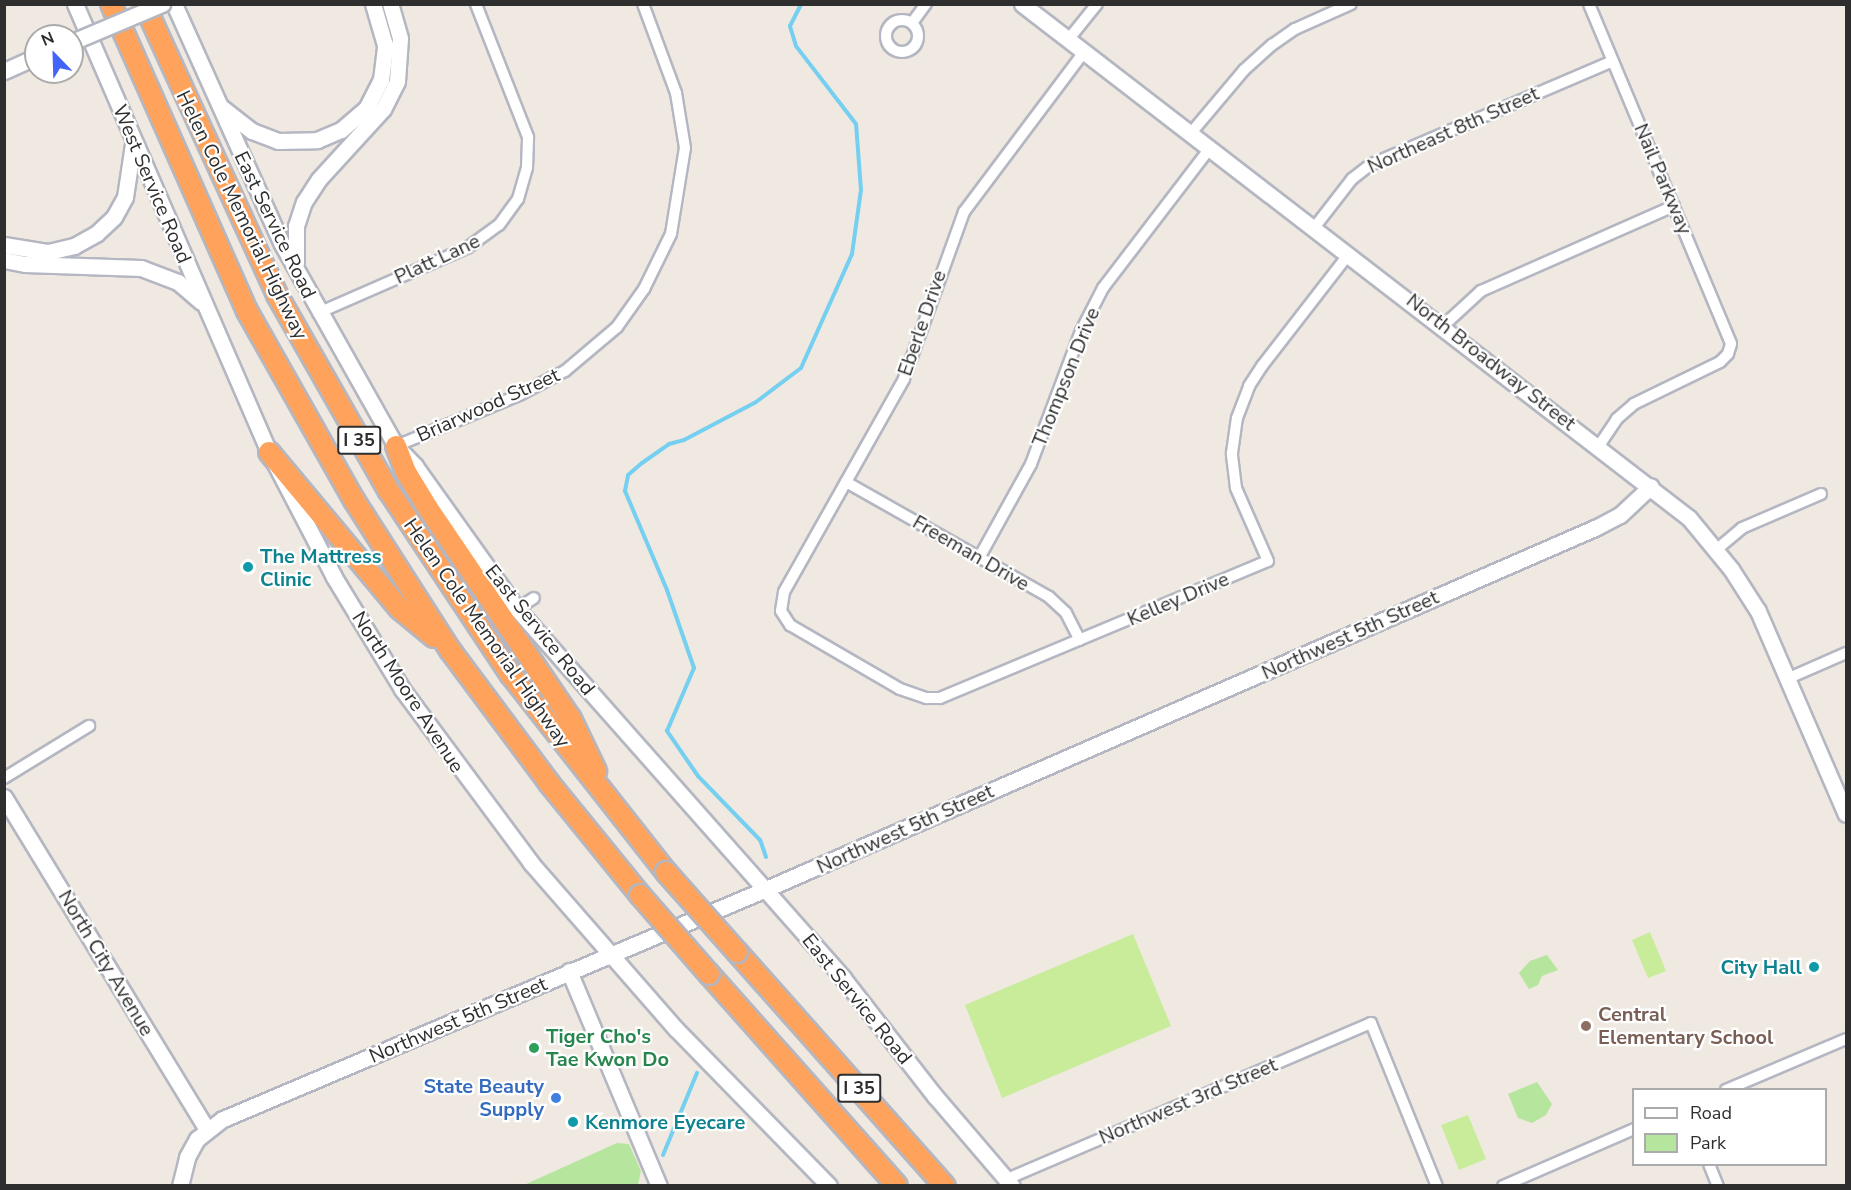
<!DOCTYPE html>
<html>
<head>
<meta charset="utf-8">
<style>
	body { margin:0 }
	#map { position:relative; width:1851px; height:1190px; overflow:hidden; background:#efe9e1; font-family:"Nunito Sans",sans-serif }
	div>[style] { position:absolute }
	.green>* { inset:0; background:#b6e59e }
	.pitch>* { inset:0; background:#c9ec9a }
	.stream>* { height:4px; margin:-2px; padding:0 2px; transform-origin:2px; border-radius:2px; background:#75cff0 }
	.roads { filter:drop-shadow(2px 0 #b4b7c1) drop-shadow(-2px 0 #b4b7c1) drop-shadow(0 2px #b4b7c1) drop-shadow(0 -2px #b4b7c1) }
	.street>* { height:10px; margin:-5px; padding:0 5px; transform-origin:5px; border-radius:5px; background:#fff }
	.street>.ring { margin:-5px; padding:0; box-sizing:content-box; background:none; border:10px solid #fff; border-radius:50% }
	.secondary>* { height:15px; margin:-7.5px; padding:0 7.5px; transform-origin:7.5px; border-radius:7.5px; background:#fff }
	.highway>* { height:20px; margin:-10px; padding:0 10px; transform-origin:10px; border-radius:10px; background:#ffa35c }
	.bridges { filter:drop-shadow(2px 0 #b4b7c1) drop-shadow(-2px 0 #b4b7c1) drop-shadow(0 2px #b4b7c1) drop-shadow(0 -2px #b4b7c1) }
	.secondary-bridge>* { height:15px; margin:-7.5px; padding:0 7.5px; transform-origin:7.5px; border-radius:7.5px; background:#fff }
	.highway-bridge>* { height:20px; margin:-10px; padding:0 10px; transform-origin:10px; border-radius:10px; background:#ffa35c }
	.dots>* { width:16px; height:16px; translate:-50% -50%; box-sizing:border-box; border:3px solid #fff; border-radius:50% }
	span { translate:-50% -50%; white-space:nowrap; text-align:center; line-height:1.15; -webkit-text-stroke:4.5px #fff; paint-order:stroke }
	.shield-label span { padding:2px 4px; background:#fff; border:2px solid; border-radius:4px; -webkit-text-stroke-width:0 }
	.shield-label { font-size:18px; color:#2e2e2e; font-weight:700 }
	.street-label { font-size:20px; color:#2e2e2e }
	.culture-label { font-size:20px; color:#0d838f; font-weight:700 }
	.left { translate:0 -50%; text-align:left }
	.right { translate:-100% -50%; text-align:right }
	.education-label { font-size:20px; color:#785e54; font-weight:700 }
	.leisure-label { font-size:20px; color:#27864d; font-weight:700 }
	.shop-label { font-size:20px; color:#366cbe; font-weight:700 }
	.frame { position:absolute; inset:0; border:6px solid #2e2e2e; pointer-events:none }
	.legend { position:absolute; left:1632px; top:1088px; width:195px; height:78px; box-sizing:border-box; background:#fff; border:2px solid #ababab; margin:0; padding:8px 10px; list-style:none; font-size:18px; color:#2e2e2e }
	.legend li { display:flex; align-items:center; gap:12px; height:30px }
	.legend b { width:30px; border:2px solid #ababab }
	.north { position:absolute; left:24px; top:24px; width:60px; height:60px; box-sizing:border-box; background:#fff; border:2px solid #ababab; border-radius:50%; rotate:337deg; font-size:16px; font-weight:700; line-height:24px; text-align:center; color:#2e2e2e }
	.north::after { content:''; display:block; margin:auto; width:21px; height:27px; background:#4264fb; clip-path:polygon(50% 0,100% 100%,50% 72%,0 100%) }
</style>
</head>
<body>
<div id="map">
	<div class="green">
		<i style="clip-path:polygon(1547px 955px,1558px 970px,1542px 976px,1538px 985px,1529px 989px,1519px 973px,1530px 961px)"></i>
		<i style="clip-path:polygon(1537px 1082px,1552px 1104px,1546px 1115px,1532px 1123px,1518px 1118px,1508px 1094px)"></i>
		<i style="clip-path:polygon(617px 1143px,629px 1144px,641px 1171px,638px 1185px,524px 1185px)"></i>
	</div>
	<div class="pitch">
		<i style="clip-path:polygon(1650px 932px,1666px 971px,1648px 978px,1632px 940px)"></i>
		<i style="clip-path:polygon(1133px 934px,1171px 1026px,1002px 1098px,965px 1005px)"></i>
		<i style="clip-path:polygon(1468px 1115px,1486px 1159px,1459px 1170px,1441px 1125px)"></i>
	</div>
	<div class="stream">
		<i style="left:766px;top:857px;width:18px;rotate:-109deg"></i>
		<i style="left:760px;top:840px;width:89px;rotate:-134.1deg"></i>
		<i style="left:698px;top:776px;width:55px;rotate:-124.6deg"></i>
		<i style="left:667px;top:731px;width:69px;rotate:-66.8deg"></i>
		<i style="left:694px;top:668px;width:83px;rotate:-109.1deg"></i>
		<i style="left:667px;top:590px;width:108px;rotate:-113deg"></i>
		<i style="left:625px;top:491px;width:16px;rotate:-79deg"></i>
		<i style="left:628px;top:475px;width:18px;rotate:-41deg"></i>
		<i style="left:642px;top:463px;width:33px;rotate:-35deg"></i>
		<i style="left:669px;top:444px;width:16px;rotate:-15deg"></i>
		<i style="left:684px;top:440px;width:81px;rotate:-27.8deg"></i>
		<i style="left:756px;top:402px;width:56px;rotate:-37.1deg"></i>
		<i style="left:801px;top:368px;width:125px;rotate:-65.9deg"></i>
		<i style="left:852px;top:254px;width:65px;rotate:-82deg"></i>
		<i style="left:861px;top:190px;width:66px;rotate:-94.3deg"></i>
		<i style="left:856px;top:124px;width:98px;rotate:-127.6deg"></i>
		<i style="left:796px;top:46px;width:21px;rotate:-107deg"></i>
		<i style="left:790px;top:26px;width:25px;rotate:-63deg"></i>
		<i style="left:663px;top:1155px;width:89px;rotate:-67.5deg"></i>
	</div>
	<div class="roads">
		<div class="street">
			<i style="left:1589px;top:4px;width:368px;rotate:67.3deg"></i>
			<i style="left:1731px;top:344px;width:10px;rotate:107deg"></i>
			<i style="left:1728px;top:354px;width:11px;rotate:135deg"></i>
			<i style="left:1720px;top:362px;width:96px;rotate:154deg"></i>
			<i style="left:1634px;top:404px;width:23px;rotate:139deg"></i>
			<i style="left:1617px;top:419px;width:32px;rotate:124deg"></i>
			<i class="ring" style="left:886px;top:20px;width:22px;height:22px"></i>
			<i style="left:912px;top:23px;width:24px;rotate:-54deg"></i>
			<i style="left:1068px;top:40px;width:46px;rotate:-51.1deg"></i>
			<i style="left:1084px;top:52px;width:200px;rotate:126.9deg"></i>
			<i style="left:964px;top:212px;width:177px;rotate:109.8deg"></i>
			<i style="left:904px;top:379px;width:244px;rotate:119.4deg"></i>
			<i style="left:784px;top:592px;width:19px;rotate:99deg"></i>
			<i style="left:781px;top:611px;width:17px;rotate:57deg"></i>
			<i style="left:790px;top:625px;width:127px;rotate:30.2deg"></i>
			<i style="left:900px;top:689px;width:28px;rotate:19deg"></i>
			<i style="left:926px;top:698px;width:14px"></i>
			<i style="left:940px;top:698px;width:355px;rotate:-22.7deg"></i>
			<i style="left:1268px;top:561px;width:80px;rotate:-113.7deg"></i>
			<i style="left:1236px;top:488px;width:35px;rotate:-97deg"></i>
			<i style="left:1232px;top:453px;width:35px;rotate:-82deg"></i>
			<i style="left:1237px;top:418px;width:34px;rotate:-69deg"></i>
			<i style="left:1249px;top:386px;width:24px;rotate:-57deg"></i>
			<i style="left:1262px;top:366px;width:142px;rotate:-52.2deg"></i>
			<i style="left:1191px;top:133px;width:82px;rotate:-49.9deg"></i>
			<i style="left:1244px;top:70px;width:38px;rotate:-42deg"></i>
			<i style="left:1272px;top:45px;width:28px;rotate:-35deg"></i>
			<i style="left:1295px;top:29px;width:61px;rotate:-24.1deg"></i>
			<i style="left:1314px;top:228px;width:62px;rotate:-52.2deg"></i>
			<i style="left:1352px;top:179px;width:23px;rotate:-38deg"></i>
			<i style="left:1370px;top:165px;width:264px;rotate:-23.2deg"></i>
			<i style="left:318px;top:313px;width:163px;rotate:-23.6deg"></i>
			<i style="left:467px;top:248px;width:39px;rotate:-36deg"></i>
			<i style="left:499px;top:225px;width:32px;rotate:-54deg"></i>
			<i style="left:518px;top:199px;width:32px;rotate:-74deg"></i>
			<i style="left:527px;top:168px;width:31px;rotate:-88deg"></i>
			<i style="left:528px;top:137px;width:143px;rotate:-111.4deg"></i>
			<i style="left:1443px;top:326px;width:52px;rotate:-42.6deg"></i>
			<i style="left:1481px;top:291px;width:211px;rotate:-23.8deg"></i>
			<i style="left:396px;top:446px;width:133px;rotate:-22.5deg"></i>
			<i style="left:519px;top:395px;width:52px;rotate:-27.6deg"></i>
			<i style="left:565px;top:371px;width:68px;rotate:-40.2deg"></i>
			<i style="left:617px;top:327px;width:47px;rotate:-54.6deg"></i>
			<i style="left:644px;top:289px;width:61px;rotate:-63.9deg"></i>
			<i style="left:671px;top:234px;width:87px;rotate:-80.8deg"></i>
			<i style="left:685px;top:148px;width:56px;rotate:-99.3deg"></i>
			<i style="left:676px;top:93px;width:95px;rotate:-110.3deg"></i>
			<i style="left:846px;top:482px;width:233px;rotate:29.5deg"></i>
			<i style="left:1049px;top:597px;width:23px;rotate:43deg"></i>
			<i style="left:1066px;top:613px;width:30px;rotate:63deg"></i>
			<i style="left:1716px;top:550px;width:34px;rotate:-40deg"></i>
			<i style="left:1742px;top:528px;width:86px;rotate:-23.3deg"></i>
			<i style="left:979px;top:558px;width:107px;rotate:-61deg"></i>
			<i style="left:1031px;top:464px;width:142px;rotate:-69.4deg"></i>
			<i style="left:1081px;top:331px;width:48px;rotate:-62.9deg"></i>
			<i style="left:1103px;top:288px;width:176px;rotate:-52.6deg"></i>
			<i style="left:517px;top:609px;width:20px;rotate:-33deg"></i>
			<i style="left:1789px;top:678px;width:62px;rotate:-23.7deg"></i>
			<i style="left:4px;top:778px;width:100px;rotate:-31.5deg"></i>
			<i style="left:1726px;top:1090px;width:130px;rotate:-23deg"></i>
			<i style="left:1709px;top:1164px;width:24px;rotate:68deg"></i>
			<i style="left:1007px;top:1179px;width:396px;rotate:-23.2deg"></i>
			<i style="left:1371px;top:1023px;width:176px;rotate:68deg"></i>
			<i style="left:1503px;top:1186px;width:143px;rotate:-23.5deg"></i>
		</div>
		<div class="secondary">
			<i style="left:75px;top:4px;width:488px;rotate:66.6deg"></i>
			<i style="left:269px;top:452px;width:141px;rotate:62.5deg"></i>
			<i style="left:334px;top:577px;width:131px;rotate:58.7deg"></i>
			<i style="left:402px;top:689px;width:217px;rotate:53.4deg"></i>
			<i style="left:531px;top:863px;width:220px;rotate:48.9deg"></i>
			<i style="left:676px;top:1029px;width:219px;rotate:45.7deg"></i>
			<i style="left:174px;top:4px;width:263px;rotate:65.8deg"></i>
			<i style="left:282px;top:244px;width:232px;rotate:60.6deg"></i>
			<i style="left:396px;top:446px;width:28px;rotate:46deg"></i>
			<i style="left:415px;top:466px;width:176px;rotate:54.5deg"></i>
			<i style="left:517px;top:609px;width:492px;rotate:48.5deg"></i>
			<i style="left:843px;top:978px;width:150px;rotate:52.1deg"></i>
			<i style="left:935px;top:1096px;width:118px;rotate:49.5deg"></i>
			<i style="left:1022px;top:4px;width:842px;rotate:37.62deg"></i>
			<i style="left:1689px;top:518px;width:66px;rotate:50.5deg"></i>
			<i style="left:1731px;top:569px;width:50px;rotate:57.3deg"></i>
			<i style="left:1758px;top:611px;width:221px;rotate:66.6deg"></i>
			<i style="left:4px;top:71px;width:35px;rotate:-24deg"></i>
			<i style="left:221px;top:107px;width:39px;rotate:38deg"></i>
			<i style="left:252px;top:131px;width:28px;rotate:21deg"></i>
			<i style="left:278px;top:141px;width:39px;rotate:-1deg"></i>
			<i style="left:317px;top:140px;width:26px;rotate:-23deg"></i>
			<i style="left:341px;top:130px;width:35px;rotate:-41deg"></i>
			<i style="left:367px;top:107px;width:30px;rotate:-63deg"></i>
			<i style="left:381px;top:80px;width:35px;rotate:-83deg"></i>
			<i style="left:385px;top:45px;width:43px;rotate:-106.3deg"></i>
			<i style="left:4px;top:245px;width:45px;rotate:9deg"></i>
			<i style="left:48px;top:252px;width:27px;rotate:-13deg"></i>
			<i style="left:74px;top:246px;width:26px;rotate:-29deg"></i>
			<i style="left:97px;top:233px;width:23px;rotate:-43deg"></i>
			<i style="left:114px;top:217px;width:23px;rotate:-61deg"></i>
			<i style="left:125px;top:197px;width:54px;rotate:-81.4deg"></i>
			<i style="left:4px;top:260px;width:21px;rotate:11deg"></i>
			<i style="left:25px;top:264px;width:116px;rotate:2deg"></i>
			<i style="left:141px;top:268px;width:40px;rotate:21deg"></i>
			<i style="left:178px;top:282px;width:30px;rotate:41deg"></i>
			<i style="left:296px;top:263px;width:37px;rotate:-90deg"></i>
			<i style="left:296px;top:226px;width:25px;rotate:-72deg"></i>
			<i style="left:304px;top:202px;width:27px;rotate:-57deg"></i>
			<i style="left:319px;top:179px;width:95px;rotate:-47.6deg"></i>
			<i style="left:383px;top:109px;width:31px;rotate:-63deg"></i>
			<i style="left:397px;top:81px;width:43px;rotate:-86deg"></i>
			<i style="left:400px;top:38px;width:35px;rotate:-106deg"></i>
			<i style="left:4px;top:797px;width:390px;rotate:58.6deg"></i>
			<i style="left:569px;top:971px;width:233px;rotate:67.3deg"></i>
			<i style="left:180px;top:1186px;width:30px;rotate:-76deg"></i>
			<i style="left:187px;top:1157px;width:21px;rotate:-61deg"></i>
			<i style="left:197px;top:1139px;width:33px;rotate:-38deg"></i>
			<i style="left:223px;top:1119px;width:590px;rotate:-22.96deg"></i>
			<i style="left:766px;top:889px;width:906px;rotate:-23.54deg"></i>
			<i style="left:1597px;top:527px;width:26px;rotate:-28deg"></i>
			<i style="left:1620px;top:515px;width:42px;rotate:-43.1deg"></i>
		</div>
		<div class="highway">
			<i style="left:111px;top:4px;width:336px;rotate:66.1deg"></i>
			<i style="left:247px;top:311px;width:217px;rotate:60.5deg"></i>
			<i style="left:354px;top:500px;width:178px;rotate:57.4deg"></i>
			<i style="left:450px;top:650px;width:166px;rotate:53.3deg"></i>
			<i style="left:549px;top:783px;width:144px;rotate:50.9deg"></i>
			<i style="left:144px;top:4px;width:320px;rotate:65.4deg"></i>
			<i style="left:277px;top:295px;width:226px;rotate:60.3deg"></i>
			<i style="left:389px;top:491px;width:221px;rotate:56.5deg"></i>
			<i style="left:511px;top:675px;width:251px;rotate:51.8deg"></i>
			<i style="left:396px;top:446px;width:28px;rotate:69deg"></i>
			<i style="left:406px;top:472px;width:42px;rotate:58.6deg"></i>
			<i style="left:428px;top:508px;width:255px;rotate:55.9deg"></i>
			<i style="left:571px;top:719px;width:58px;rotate:64.3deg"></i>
			<i style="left:269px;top:452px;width:204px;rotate:50.2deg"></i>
			<i style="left:400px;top:609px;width:44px;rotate:39.5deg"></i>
			<i style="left:737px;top:952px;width:313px;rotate:48.4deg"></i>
			<i style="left:709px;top:974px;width:283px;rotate:48.4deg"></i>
		</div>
	</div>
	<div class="bridges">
		<div class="secondary-bridge">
			<i style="left:72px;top:42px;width:98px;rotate:-22.9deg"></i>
		</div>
		<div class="highway-bridge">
			<i style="left:666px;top:872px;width:107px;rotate:48.4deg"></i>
			<i style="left:640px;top:895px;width:105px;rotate:48.9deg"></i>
		</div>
	</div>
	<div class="dots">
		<i style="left:248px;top:567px;background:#0f9aa8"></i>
		<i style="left:1814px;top:967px;background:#0f9aa8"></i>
		<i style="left:1586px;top:1026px;background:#8d6e63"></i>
		<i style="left:534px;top:1048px;background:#2e9e5b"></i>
		<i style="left:556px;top:1098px;background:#3f7fe0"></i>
		<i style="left:573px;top:1122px;background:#0f9aa8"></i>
	</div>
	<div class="shield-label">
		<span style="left:359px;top:440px">I 35</span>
		<span style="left:859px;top:1088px">I 35</span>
	</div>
	<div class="street-label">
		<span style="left:1453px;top:130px;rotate:-24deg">Northeast 8th Street</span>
		<span style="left:1663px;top:179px;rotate:67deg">Nail Parkway</span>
		<span style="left:152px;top:184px;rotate:67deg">West Service Road</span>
		<span style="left:242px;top:215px;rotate:64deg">Helen Cole Memorial Highway</span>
		<span style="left:275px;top:225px;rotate:64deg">East Service Road</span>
		<span style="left:437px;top:259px;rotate:-25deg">Platt Lane</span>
		<span style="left:922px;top:323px;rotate:-71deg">Eberle Drive</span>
		<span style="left:1491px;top:362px;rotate:38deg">North Broadway Street</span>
		<span style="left:1066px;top:377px;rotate:-68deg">Thompson Drive</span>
		<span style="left:488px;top:405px;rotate:-24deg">Briarwood Street</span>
		<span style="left:971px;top:553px;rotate:30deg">Freeman Drive</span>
		<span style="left:1178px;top:599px;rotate:-23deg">Kelley Drive</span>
		<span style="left:540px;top:630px;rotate:51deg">East Service Road</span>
		<span style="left:487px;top:633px;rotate:55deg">Helen Cole Memorial Highway</span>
		<span style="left:1350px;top:635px;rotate:-24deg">Northwest 5th Street</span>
		<span style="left:408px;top:692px;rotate:57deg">North Moore Avenue</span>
		<span style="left:905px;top:829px;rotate:-24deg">Northwest 5th Street</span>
		<span style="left:106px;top:963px;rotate:59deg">North City Avenue</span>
		<span style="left:857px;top:999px;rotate:51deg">East Service Road</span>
		<span style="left:458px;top:1020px;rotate:-23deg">Northwest 5th Street</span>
		<span style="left:1188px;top:1101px;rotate:-23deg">Northwest 3rd Street</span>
	</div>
	<div class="culture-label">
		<span class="left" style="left:260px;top:568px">The Mattress<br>Clinic</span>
		<span class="right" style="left:1802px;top:967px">City Hall</span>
		<span class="left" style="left:585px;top:1122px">Kenmore Eyecare</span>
	</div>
	<div class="education-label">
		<span class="left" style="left:1598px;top:1026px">Central<br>Elementary School</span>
	</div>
	<div class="leisure-label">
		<span class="left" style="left:546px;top:1048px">Tiger Cho's<br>Tae Kwon Do</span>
	</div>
	<div class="shop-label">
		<span class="right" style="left:544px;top:1098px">State Beauty<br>Supply</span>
	</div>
	<div class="frame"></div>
	<ul class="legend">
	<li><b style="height:8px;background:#fff"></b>Road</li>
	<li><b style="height:16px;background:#b6e59e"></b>Park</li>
	</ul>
	<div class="north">N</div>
</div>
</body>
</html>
